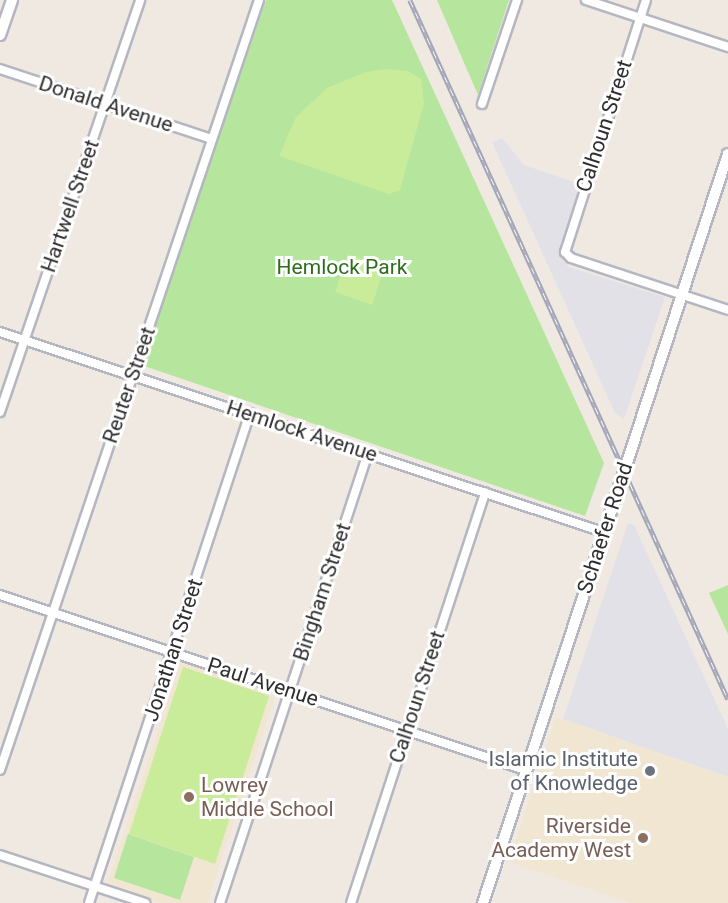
<!DOCTYPE html>
<html>
<head>
<meta charset="utf-8">
<style>
	body { margin:0 }
	#map { position:relative; width:728px; height:903px; overflow:hidden; background:#efe9e1; font-family:Roboto,sans-serif }
	div>[style] { position:absolute }
	.industrial>* { inset:0; background:#e3e1e8 }
	.education>* { inset:0; background:#f0e6d1 }
	.green>* { inset:0; background:#b6e59e }
	.pitch>* { inset:0; background:#c9ec9a }
	.roads { filter:drop-shadow(2px 0 #b4b7c1) drop-shadow(-2px 0 #b4b7c1) drop-shadow(0 2px #b4b7c1) drop-shadow(0 -2px #b4b7c1) }
	.street>* { height:8px; margin:-4px; padding:0 4px; transform-origin:4px; border-radius:4px; background:#fff }
	.secondary>* { height:10px; margin:-5px; padding:0 5px; transform-origin:5px; border-radius:5px; background:#fff }
	.rail>* { height:4.5px; margin-top:-2.25px; transform-origin:0; background:repeating-linear-gradient(90deg,#fff 0 7px,#a3a6b8 0 14px); box-sizing:border-box; border-block:2px solid #a3a6b8 }
	.dots>* { width:16px; height:16px; translate:-50% -50%; box-sizing:border-box; border:3px solid #fff; border-radius:50% }
	span { translate:-50% -50%; white-space:nowrap; text-align:center; line-height:1.15; -webkit-text-stroke:6px #fff; paint-order:stroke }
	.street-label { font-size:21px; color:#2e2e2e }
	.park-label { font-size:21px; color:#2c6e1b }
	.worship-label { font-size:21px; color:#5b616d }
	.right { translate:-100% -50%; text-align:right }
	.education-label { font-size:21px; color:#785e54 }
	.left { translate:0 -50%; text-align:left }
</style>
</head>
<body>
<div id="map">
	<div class="industrial">
		<i style="clip-path:polygon(502px 138px,524px 165px,580px 184px,558px 255px,569px 267px,665px 297px,624px 419px,615px 413px,492px 142px)"></i>
		<i style="clip-path:polygon(628px 523px,634px 525px,728px 729px,728px 777px,563px 719px)"></i>
	</div>
	<div class="education">
		<i style="clip-path:polygon(181px 661px,276px 693px,207px 903px,160px 903px,107px 885px)"></i>
		<i style="clip-path:polygon(556px 717px,728px 777px,728px 903px,631px 903px,509px 862px)"></i>
	</div>
	<div class="green">
		<i style="clip-path:polygon(266px 0,392px 0,604px 463px,585px 516px,141px 365px)"></i>
		<i style="clip-path:polygon(437px 0,509px 0,478px 95px)"></i>
		<i style="clip-path:polygon(728px 585px,728px 634px,709px 593px)"></i>
		<i style="clip-path:polygon(128px 834px,194px 857px,180px 900px,114px 878px)"></i>
	</div>
	<div class="pitch">
		<i style="clip-path:polygon(387px 69px,408px 71px,421px 79px,424px 103px,400px 190px,389px 194px,279px 156px,296px 117px,327px 88px,366px 72px)"></i>
		<i style="clip-path:polygon(348px 254px,385px 267px,372px 305px,335px 292px)"></i>
		<i style="clip-path:polygon(183px 667px,269px 696px,215px 864px,129px 834px)"></i>
	</div>
	<div class="roads">
		<div class="street">
			<i style="left:586px;top:0;width:150px;rotate:18.3deg"></i>
			<i style="left:646px;top:0;width:265px;rotate:107.8deg"></i>
			<i style="left:565px;top:252px;width:8px;rotate:45deg"></i>
			<i style="left:571px;top:258px;width:165px;rotate:18.3deg"></i>
			<i style="left:0;top:69px;width:223px;rotate:18.3deg"></i>
			<i style="left:482px;top:104px;width:110px;rotate:-71.4deg"></i>
			<i style="left:0;top:332px;width:635px;rotate:18.35deg"></i>
			<i style="left:0;top:412px;width:435px;rotate:-71.2deg"></i>
			<i style="left:0;top:595px;width:553px;rotate:18.43deg"></i>
			<i style="left:0;top:770px;width:812px;rotate:-71.41deg"></i>
			<i style="left:0;top:855px;width:153px;rotate:18.3deg"></i>
			<i style="left:89px;top:903px;width:516px;rotate:-71.81deg"></i>
			<i style="left:220px;top:903px;width:474px;rotate:-71.8deg"></i>
			<i style="left:351px;top:903px;width:432px;rotate:-71.9deg"></i>
		</div>
		<div class="secondary">
			<i style="left:0;top:35px;width:37px;rotate:-71deg"></i>
			<i style="left:483px;top:903px;width:788px;rotate:-71.89deg"></i>
		</div>
	</div>
	<div class="rail">
		<i style="left:410px;top:0;width:768px;rotate:65.54deg"></i>
	</div>
	<div class="dots">
		<i style="left:650px;top:771px;background:#6b7280"></i>
		<i style="left:189px;top:797px;background:#8d6e63"></i>
		<i style="left:643px;top:838px;background:#8d6e63"></i>
	</div>
	<div class="street-label">
		<span style="left:106px;top:104px;rotate:18deg">Donald Avenue</span>
		<span style="left:604px;top:126px;rotate:-72deg">Calhoun Street</span>
		<span style="left:70px;top:206px;rotate:-71deg">Hartwell Street</span>
		<span style="left:129px;top:385px;rotate:-71deg">Reuter Street</span>
		<span style="left:302px;top:431px;rotate:18deg">Hemlock Avenue</span>
		<span style="left:605px;top:528px;rotate:-72deg">Schaefer Road</span>
		<span style="left:322px;top:592px;rotate:-72deg">Bingham Street</span>
		<span style="left:173px;top:650px;rotate:-72deg">Jonathan Street</span>
		<span style="left:263px;top:682px;rotate:18deg">Paul Avenue</span>
		<span style="left:417px;top:697px;rotate:-72deg">Calhoun Street</span>
	</div>
	<div class="park-label">
		<span style="left:342px;top:267px">Hemlock Park</span>
	</div>
	<div class="worship-label">
		<span class="right" style="left:638px;top:771px">Islamic Institute<br>of Knowledge</span>
	</div>
	<div class="education-label">
		<span class="left" style="left:201px;top:797px">Lowrey<br>Middle School</span>
		<span class="right" style="left:631px;top:838px">Riverside<br>Academy West</span>
	</div>
</div>
</body>
</html>
